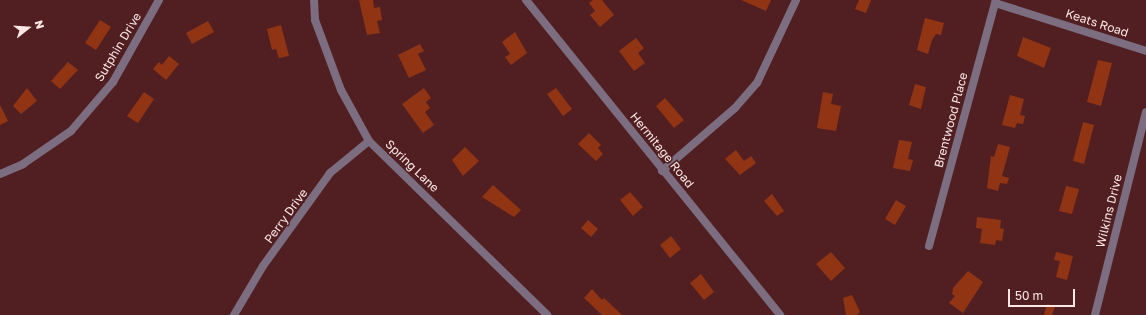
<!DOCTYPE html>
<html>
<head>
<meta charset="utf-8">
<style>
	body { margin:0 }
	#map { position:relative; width:1146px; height:315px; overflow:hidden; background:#511f22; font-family:"Golos Text",sans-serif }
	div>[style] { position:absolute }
	.building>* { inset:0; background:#913413 }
	.minor>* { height:8px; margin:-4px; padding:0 4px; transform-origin:4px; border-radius:4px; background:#7c6d80 }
	.tertiary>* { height:8px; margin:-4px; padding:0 4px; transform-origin:4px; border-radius:4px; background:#7c6d80 }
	span { translate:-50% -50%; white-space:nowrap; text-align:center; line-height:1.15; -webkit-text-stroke:3px #511f22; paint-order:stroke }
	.street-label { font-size:12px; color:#fce7e7 }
	.north { position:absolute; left:8px; top:8px; width:40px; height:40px; -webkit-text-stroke:3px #511f22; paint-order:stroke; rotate:73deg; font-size:11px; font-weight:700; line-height:16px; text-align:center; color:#fce7e7 }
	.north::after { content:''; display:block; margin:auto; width:14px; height:18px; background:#fce7e7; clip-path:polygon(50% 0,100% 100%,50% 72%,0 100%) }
	.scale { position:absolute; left:1008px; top:289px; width:67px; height:18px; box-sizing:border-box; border:2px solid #fce7e7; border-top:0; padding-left:5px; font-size:12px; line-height:14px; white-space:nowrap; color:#fce7e7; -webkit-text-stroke:3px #511f22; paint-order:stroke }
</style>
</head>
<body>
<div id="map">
	<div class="building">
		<i style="clip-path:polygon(359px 0,373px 0,374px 8px,380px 7px,382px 20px,377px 21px,380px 33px,367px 35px)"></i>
		<i style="clip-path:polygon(593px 0,602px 0,614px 15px,600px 27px,590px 15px,595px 11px,589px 3px)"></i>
		<i style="clip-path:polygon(741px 0,771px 0,766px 11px)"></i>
		<i style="clip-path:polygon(859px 0,871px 0,866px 13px,855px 9px)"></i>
		<i style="clip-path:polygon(925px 18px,944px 23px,941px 35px,936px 34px,932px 40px,928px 54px,917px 50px)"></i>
		<i style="clip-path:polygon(100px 20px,111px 27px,96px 50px,85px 43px)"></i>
		<i style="clip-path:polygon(208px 21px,214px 32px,192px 44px,186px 33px)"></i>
		<i style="clip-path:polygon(281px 25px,289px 56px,279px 58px,276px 49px,272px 50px,267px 29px)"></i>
		<i style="clip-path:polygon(515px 32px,527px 53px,511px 65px,505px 57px,510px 54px,502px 42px)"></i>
		<i style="clip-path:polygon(1023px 37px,1051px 48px,1044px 68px,1017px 56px)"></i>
		<i style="clip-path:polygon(636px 38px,644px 48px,638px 53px,645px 63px,634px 71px,619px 51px)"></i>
		<i style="clip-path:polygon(420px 44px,424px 51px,418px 54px,426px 70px,409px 78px,398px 55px)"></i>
		<i style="clip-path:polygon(169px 56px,179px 64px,166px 80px,153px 69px,159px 62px,162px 65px)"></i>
		<i style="clip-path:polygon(1098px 60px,1112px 63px,1101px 106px,1087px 102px)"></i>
		<i style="clip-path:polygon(68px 62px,78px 70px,60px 89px,51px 81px)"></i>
		<i style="clip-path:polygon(915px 84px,926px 87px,921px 109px,909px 105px)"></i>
		<i style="clip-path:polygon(27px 88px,37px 101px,21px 114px,13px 106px)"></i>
		<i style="clip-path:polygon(424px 88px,431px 98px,426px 102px,430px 108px,425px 112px,434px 125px,423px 133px,402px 104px)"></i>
		<i style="clip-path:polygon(556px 88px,572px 109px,563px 116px,547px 94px)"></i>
		<i style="clip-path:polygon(144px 92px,154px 99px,138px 123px,127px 116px)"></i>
		<i style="clip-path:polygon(823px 92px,833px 94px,831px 104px,841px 106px,836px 131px,817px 128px)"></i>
		<i style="clip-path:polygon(1010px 95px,1024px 99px,1020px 115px,1025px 116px,1023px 124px,1017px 123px,1015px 128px,1002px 125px)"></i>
		<i style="clip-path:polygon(665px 98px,684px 120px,674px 128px,656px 106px)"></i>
		<i style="clip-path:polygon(0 105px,8px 121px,0 125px)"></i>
		<i style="clip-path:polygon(1083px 122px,1094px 125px,1084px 164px,1073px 161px)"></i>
		<i style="clip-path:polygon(589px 133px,601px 145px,598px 148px,603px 154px,596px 161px,578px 144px)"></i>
		<i style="clip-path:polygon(899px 140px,912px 142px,908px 159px,913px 160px,910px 171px,893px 168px)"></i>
		<i style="clip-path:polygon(998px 144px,1010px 147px,1002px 176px,1009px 178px,1007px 184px,1000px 183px,998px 191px,987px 188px,991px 156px,994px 157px)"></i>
		<i style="clip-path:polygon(465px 147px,479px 161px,463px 176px,452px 160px)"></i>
		<i style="clip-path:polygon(736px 150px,744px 161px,751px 156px,756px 163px,740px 175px,725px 159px)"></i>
		<i style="clip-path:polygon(493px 185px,521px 210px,514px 217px,482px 197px)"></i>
		<i style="clip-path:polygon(1066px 186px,1079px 189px,1072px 214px,1059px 211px)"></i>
		<i style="clip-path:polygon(630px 192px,643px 207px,633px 216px,620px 200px)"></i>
		<i style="clip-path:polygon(772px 194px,784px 211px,777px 216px,764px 201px)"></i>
		<i style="clip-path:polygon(896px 200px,906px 206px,895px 225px,885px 219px)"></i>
		<i style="clip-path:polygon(977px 217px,1001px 220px,1000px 228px,1004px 229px,1002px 241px,996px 240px,995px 245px,980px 243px,982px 229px,976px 228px)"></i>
		<i style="clip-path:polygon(588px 220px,598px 229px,591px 237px,581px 228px)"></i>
		<i style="clip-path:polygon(671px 236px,681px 249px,670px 258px,660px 245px)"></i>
		<i style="clip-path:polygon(831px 252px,845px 268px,831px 281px,816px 264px)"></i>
		<i style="clip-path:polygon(1056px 252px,1073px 256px,1067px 280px,1056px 277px,1060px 261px,1054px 260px)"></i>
		<i style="clip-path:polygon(968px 271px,983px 282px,963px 313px,949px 303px,955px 296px,952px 294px,953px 288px)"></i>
		<i style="clip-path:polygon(701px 274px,714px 292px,704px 300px,690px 283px)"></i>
		<i style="clip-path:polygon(592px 289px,602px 300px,604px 298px,622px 315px,602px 315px,584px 298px)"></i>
		<i style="clip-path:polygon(852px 295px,860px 312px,857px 315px,846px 315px,843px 298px)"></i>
		<i style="clip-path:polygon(1047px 304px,1055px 306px,1052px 315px,1044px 315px)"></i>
	</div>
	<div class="minor">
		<i style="left:526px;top:0;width:405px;rotate:51.1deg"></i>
		<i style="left:995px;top:3px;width:158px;rotate:17.6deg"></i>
		<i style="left:662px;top:171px;width:96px;rotate:-40.8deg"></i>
		<i style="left:735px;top:108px;width:33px;rotate:-49deg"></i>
		<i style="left:757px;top:83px;width:92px;rotate:-64.8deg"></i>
		<i style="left:0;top:174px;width:25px;rotate:-23deg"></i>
		<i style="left:23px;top:164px;width:58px;rotate:-34.5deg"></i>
		<i style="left:71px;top:131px;width:65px;rotate:-49.4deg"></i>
		<i style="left:113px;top:82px;width:94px;rotate:-60.7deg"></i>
		<i style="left:929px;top:246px;width:255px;rotate:-74.8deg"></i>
		<i style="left:234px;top:315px;width:57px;rotate:-59.4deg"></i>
		<i style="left:263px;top:266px;width:115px;rotate:-54.2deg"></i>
		<i style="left:330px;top:173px;width:50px;rotate:-39.4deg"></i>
	</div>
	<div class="tertiary">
		<i style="left:314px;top:0;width:20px;rotate:87deg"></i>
		<i style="left:315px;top:20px;width:75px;rotate:69.6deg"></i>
		<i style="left:341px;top:90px;width:58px;rotate:61.2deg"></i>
		<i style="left:369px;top:141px;width:249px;rotate:44.3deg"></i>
		<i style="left:1095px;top:315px;width:209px;rotate:-75.9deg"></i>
	</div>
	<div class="street-label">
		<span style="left:1097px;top:23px;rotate:18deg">Keats Road</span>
		<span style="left:118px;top:47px;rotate:-59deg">Sutphin Drive</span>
		<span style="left:951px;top:120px;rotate:-75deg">Brentwood Place</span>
		<span style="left:662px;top:150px;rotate:51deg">Hermitage Road</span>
		<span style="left:412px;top:166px;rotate:44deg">Spring Lane</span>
		<span style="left:1109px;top:211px;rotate:-76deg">Wilkins Drive</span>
		<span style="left:286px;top:216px;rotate:-54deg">Perry Drive</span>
	</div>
	<div class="north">N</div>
	<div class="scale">50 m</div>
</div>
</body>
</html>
